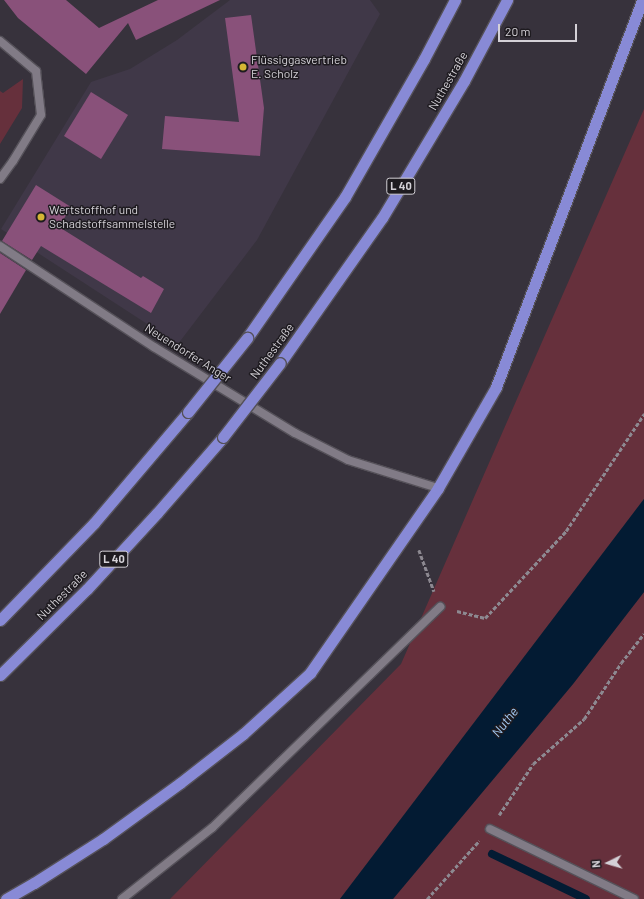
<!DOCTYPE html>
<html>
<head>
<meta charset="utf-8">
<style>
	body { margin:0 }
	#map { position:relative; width:644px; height:899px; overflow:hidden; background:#37323c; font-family:Barlow,sans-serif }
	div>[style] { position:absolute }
	.built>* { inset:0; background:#403848 }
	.green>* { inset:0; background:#66303c }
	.water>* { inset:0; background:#031b33 }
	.stream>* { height:8px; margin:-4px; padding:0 4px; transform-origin:4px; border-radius:4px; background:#031b33 }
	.building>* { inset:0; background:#89517a }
	.path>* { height:2.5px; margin-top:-1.25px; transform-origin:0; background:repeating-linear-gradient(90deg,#8d8991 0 4px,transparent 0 6px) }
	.roads { filter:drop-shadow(1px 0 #555159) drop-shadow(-1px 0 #555159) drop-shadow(0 1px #555159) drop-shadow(0 -1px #555159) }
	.service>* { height:8px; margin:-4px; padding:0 4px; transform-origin:4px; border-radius:4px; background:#817b86 }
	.minor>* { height:8px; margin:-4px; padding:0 4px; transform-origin:4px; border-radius:4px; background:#817b86 }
	.trunk>* { height:11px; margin:-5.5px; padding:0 5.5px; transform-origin:5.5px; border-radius:5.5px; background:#888ad6 }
	.bridges { filter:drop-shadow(1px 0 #555159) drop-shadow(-1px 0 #555159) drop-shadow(0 1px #555159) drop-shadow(0 -1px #555159) }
	.trunk-bridge>* { height:11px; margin:-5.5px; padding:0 5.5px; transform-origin:5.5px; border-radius:5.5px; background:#888ad6 }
	.dots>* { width:11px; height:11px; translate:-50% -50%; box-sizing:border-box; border:2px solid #1e1b20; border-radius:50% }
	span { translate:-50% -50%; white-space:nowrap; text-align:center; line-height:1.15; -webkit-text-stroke:3px #1e1b20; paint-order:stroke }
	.shield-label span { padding:1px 3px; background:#1e1b20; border:1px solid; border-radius:3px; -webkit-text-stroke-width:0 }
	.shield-label { font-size:11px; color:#d4d1d7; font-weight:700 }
	.poi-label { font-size:12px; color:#d4d1d7 }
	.left { translate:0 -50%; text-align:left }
	.street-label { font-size:12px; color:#d4d1d7 }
	.water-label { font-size:13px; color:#a5cdf8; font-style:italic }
	.north { position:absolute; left:588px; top:843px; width:40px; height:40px; -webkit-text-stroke:3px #1e1b20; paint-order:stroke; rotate:265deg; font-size:11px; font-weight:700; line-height:16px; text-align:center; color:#d4d1d7 }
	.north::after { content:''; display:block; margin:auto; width:14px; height:18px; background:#d4d1d7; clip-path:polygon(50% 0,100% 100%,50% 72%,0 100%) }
	.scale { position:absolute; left:498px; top:24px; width:79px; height:18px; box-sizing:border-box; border:2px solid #d4d1d7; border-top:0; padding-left:5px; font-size:12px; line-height:14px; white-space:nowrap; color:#d4d1d7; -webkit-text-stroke:3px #1e1b20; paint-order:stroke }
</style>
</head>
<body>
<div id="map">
	<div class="built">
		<i style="clip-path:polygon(230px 0,370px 0,380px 14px,257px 240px,178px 344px,1px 229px,91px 82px,130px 69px,177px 40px)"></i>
	</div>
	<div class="green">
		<i style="clip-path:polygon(23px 79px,22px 108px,0 144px,0 91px,3px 93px)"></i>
		<i style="clip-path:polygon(644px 109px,644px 499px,340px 899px,170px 899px,401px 664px)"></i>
		<i style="clip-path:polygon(644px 592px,644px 899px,393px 899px,573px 684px)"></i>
	</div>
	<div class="water">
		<i style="clip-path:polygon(644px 499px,644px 592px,573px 684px,393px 899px,340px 899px)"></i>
	</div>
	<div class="stream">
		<i style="left:492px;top:854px;width:104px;rotate:25.6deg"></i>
	</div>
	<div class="building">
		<i style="clip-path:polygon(4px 0,66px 0,99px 28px,158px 0,220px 0,136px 40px,128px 23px,86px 74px,18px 18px)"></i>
		<i style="clip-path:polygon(251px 15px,264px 108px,260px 156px,162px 149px,165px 116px,239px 122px,225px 18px)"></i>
		<i style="clip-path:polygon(91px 92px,128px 115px,101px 159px,64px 136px)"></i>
		<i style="clip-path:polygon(36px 185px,71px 207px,59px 227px,141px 278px,143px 276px,164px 289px,151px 313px,41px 246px,32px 260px,2px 241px)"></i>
		<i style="clip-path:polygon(0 253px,26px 270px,0 314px)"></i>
	</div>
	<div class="path">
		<i style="left:419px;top:550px;width:44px;rotate:69.9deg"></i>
		<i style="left:457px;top:611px;width:29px;rotate:14deg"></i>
		<i style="left:485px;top:618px;width:119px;rotate:-47deg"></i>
		<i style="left:566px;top:531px;width:141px;rotate:-56.3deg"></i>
		<i style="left:499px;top:815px;width:61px;rotate:-56.3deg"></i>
		<i style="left:533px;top:764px;width:68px;rotate:-41.4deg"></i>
		<i style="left:584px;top:719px;width:67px;rotate:-56.5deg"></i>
		<i style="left:621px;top:663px;width:37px;rotate:-52deg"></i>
		<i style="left:427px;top:899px;width:78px;rotate:-48.1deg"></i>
	</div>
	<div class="roads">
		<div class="service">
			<i style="left:490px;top:829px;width:160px;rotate:25.9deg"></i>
			<i style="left:122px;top:899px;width:115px;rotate:-38.3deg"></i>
			<i style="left:212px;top:828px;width:318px;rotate:-44.1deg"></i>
		</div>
		<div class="minor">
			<i style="left:0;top:41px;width:47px;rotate:39.8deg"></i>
			<i style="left:36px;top:71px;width:44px;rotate:83.5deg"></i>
			<i style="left:41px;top:115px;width:54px;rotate:121.3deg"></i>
			<i style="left:13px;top:161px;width:22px;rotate:126deg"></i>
			<i style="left:0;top:246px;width:184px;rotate:33.3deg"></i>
			<i style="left:154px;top:347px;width:165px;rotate:31.4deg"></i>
			<i style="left:295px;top:433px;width:59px;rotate:27deg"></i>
			<i style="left:348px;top:460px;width:94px;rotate:17.3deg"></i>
		</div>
		<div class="trunk">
			<i style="left:247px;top:338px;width:172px;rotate:-55.2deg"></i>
			<i style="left:345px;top:197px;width:159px;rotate:-60.2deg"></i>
			<i style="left:424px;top:59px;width:67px;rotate:-62.3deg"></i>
			<i style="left:280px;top:363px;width:177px;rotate:-54.9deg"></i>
			<i style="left:382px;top:218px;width:160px;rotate:-59.1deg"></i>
			<i style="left:464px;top:81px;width:92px;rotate:-62deg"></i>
			<i style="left:0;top:620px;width:135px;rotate:-45.9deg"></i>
			<i style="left:94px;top:523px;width:145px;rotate:-49.7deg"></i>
			<i style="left:0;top:675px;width:122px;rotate:-44.7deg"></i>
			<i style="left:87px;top:589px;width:103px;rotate:-47.4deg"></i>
			<i style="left:157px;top:513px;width:101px;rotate:-49deg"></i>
			<i style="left:6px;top:899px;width:32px;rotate:-30deg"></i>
			<i style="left:34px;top:883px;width:82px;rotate:-32.5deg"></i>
			<i style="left:103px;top:839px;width:95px;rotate:-36deg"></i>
			<i style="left:180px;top:783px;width:80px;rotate:-37.9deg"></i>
			<i style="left:243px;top:734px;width:91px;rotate:-42.3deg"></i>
			<i style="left:310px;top:673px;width:225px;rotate:-55.3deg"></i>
			<i style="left:438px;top:488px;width:116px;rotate:-60.1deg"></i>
			<i style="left:496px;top:387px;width:414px;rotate:-69.3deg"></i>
		</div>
	</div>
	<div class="bridges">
		<div class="trunk-bridge">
			<i style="left:188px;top:412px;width:95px;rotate:-51.4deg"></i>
			<i style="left:223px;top:437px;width:93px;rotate:-52.4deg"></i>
		</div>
	</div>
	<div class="dots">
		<i style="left:243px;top:67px;background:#d5b534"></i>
		<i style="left:41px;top:217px;background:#d5b534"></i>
	</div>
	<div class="shield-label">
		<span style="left:401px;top:186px">L 40</span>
		<span style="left:114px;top:559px">L 40</span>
	</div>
	<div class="poi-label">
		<span class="left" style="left:251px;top:67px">Flüssiggasvertrieb<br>E. Scholz</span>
		<span class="left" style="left:49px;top:217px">Wertstoffhof und<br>Schadstoffsammelstelle</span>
	</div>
	<div class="street-label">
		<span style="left:448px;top:81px;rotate:-60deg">Nuthestraße</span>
		<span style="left:272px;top:351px;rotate:-54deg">Nuthestraße</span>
		<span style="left:188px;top:353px;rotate:32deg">Neuendorfer Anger</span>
		<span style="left:62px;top:595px;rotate:-45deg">Nuthestraße</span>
	</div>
	<div class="water-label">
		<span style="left:505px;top:722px;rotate:-52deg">Nuthe</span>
	</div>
	<div class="north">N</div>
	<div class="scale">20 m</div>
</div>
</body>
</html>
